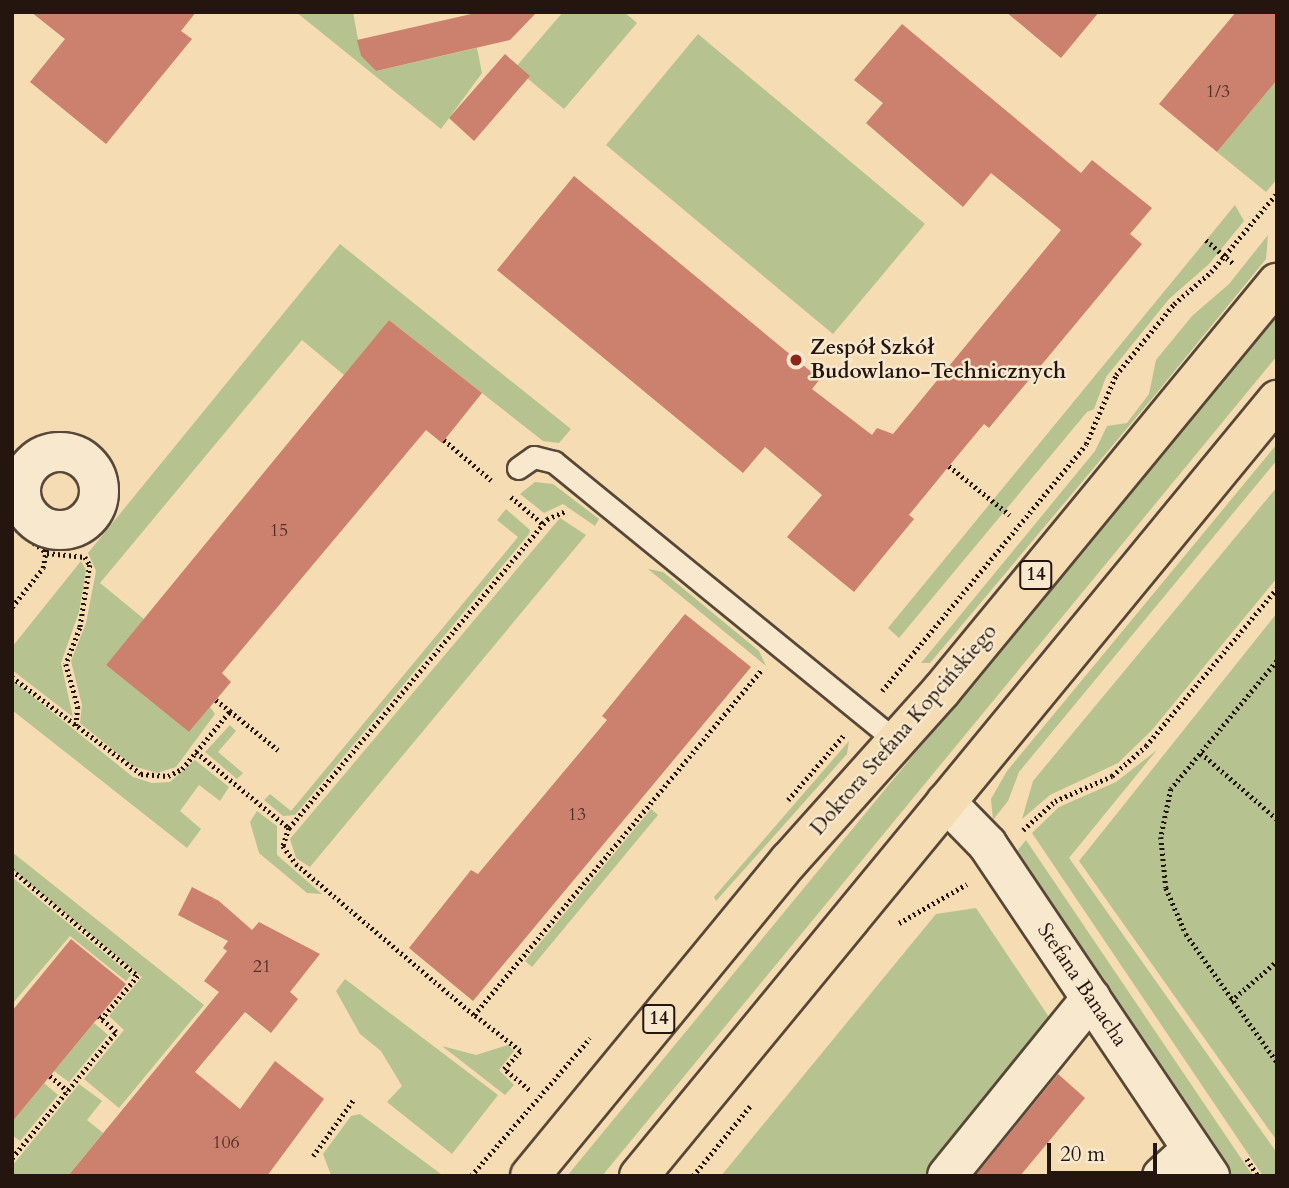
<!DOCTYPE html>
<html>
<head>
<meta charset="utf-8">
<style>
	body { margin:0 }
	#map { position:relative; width:1289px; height:1188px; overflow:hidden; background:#f5dcb2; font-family:Cardo,serif }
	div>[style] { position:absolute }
	.green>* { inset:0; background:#b6c290 }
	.building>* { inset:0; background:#cc806e }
	.path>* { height:4.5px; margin-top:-2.25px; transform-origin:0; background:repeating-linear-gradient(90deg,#24150f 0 2px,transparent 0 5.5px) }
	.roads { filter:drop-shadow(2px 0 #584738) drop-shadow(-2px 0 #584738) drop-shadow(0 2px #584738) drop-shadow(0 -2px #584738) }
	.lane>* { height:21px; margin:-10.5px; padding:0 10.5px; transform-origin:10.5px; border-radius:10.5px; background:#f8e8cd }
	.street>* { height:38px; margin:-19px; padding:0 19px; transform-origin:19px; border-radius:19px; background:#f8e8cd }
	.street>.ring { margin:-19px; padding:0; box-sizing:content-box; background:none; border:38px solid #f8e8cd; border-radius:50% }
	.primary>* { height:38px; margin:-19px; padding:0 19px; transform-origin:19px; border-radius:19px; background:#f5dcb2 }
	.dots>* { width:19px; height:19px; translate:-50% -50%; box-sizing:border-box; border:4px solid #f8e8cd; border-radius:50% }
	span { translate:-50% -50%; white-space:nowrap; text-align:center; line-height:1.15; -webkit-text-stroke:5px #f8e8cd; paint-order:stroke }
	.number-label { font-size:18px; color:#4e3027 }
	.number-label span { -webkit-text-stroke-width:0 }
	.shield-label span { padding:2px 5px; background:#f8e8cd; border:2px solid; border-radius:5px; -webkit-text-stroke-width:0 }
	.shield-label { font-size:19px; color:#24150f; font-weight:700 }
	.poi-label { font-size:21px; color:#24150f; font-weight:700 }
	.left { translate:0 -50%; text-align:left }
	.street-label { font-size:21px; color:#24150f }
	.frame { position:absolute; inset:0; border:14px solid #24150f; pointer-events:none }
	.scale { position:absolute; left:1047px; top:1143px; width:110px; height:32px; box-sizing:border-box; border:4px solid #24150f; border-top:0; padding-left:9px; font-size:21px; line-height:24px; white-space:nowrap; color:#24150f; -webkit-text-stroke:5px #f8e8cd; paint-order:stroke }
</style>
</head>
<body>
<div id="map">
	<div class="green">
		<i style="clip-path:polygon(296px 12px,353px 12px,361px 56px,376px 71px,477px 48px,482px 73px,441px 129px)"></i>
		<i style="clip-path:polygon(563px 12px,624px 12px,637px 23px,564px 109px,515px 68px)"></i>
		<i style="clip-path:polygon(698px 34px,925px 224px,833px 334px,606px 145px)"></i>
		<i style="clip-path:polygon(1277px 80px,1277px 179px,1266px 192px,1217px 152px)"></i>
		<i style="clip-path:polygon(1235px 205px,1244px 221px,1209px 264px,1169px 299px,1106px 377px,1094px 409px,1087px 412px,899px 638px,888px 628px)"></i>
		<i style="clip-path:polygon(1268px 235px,1266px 259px,1155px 395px,930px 663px,921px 663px,1095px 451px,1107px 426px,1127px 423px,1149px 394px,1156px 360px,1192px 316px,1229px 284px)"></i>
		<i style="clip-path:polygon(340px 244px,571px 429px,559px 443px,543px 441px,389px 320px,344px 375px,302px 340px,100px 583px,144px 619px,106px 665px,189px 732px,210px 707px,215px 714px,176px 767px,157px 773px,133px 766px,80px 723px,82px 705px,71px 661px,86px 623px,96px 571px,88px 553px)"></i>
		<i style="clip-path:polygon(1277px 313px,1277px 356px,602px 1176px,567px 1176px)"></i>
		<i style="clip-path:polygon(1277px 444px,1277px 460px,1019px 772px,1008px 801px,993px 820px,991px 799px,1007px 771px)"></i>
		<i style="clip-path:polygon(535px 482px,553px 484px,599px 519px,595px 526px,563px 504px,544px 513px,520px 494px)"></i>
		<i style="clip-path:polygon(1277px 487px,1277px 578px,1152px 730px,1118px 763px,1050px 795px,1022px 819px,1033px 781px)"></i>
		<i style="clip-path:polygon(506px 509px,530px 530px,529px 534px,295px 815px,283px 816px,264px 800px,270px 794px,291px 811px,518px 537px,497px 520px)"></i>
		<i style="clip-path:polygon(560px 518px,586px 535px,310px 867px,296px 858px,290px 839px)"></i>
		<i style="clip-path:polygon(81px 561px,86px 570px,79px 612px,61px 663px,73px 717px,12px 670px,12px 647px)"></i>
		<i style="clip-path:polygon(648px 569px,663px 572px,759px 651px,766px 666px)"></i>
		<i style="clip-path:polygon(1277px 613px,1277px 1141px,1079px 861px)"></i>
		<i style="clip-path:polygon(12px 680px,133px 777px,152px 783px,170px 782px,195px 760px,229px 787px,220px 801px,199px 785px,180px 811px,201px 829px,187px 848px,12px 710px)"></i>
		<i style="clip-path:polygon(230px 725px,236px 731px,218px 752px,243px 773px,237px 779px,205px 752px)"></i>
		<i style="clip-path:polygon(849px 741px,847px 754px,716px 901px,714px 897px)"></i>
		<i style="clip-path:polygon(1157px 750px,1069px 858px,1277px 1153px,1277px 1176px,1263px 1176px,1032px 833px,1059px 807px,1116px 782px)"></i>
		<i style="clip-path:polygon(651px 809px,658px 815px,532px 967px,525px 961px)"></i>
		<i style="clip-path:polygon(257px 811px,277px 826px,277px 855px,322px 894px,307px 893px,259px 853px,250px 822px)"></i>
		<i style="clip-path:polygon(1026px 840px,1253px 1176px,1230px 1176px,1014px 855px)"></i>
		<i style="clip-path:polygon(12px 852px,204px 1005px,119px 1108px,84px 1079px,124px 1030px,109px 1016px,142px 977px,12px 869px)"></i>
		<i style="clip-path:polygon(12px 877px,131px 975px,126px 981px,70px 936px,12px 1004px)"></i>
		<i style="clip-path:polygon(976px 908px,1053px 1023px,927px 1176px,721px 1176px,936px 914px)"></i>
		<i style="clip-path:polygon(345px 979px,498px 1095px,452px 1154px,387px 1102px,402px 1086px,381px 1051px,360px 1034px,336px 991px)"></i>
		<i style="clip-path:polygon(94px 1023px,108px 1035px,69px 1082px,54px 1071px)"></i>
		<i style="clip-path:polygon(508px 1045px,514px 1051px,499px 1070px,514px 1085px,505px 1095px,442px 1046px,476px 1055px)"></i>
		<i style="clip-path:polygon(44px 1083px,58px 1095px,20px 1141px,12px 1135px,12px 1122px)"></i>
		<i style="clip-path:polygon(79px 1084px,102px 1101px,87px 1120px,103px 1133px,68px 1176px,12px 1176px,12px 1166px)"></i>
		<i style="clip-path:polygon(360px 1114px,441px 1174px,439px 1176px,331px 1175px,323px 1154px,351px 1116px)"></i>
	</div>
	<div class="building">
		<i style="clip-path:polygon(31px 12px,196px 12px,181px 31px,192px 39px,106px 144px,30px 82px,65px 39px)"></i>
		<i style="clip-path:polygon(480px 12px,537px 12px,510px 40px,376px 71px,361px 56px,357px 40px)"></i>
		<i style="clip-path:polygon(1006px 12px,1099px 12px,1061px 58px)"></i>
		<i style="clip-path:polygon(1236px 12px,1277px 12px,1277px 80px,1217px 152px,1159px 104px)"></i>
		<i style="clip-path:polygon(902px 24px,1081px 173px,1092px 160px,1152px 208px,1130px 234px,1142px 244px,989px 428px,984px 424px,949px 466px,909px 515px,914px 519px,854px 592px,787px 537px,822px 495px,765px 447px,743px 473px,497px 270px,574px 176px,820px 379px,812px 389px,872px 435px,877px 428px,893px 434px,1061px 230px,991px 173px,963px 207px,866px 123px,883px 103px,854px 80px)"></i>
		<i style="clip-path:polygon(505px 54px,530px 76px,474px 141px,449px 118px)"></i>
		<i style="clip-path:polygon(389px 320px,482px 393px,442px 443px,426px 430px,222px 673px,231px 682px,189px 732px,106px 665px)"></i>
		<i style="clip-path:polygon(685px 614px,751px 667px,473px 1001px,409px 948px,471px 870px,478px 874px,607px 720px,602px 716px)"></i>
		<i style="clip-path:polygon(192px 887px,219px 901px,252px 930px,259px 922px,320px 954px,290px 992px,298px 999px,271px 1033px,245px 1012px,195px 1072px,240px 1109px,275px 1061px,324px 1099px,267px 1176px,68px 1176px,219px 992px,204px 981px,227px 951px,223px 948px,228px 941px,178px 915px)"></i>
		<i style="clip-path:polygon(71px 939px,126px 984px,12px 1122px,12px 1011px)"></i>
		<i style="clip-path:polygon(1058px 1074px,1085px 1098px,1020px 1176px,975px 1176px)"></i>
	</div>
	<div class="path">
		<i style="left:1206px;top:240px;width:37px;rotate:41deg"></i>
		<i style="left:444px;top:440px;width:62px;rotate:40.4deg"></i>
		<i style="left:949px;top:466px;width:78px;rotate:38.8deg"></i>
		<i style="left:511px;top:497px;width:42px;rotate:40.2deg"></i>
		<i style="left:12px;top:526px;width:44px;rotate:37.6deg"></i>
		<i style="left:47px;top:553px;width:38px;rotate:6deg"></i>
		<i style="left:85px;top:557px;width:9px;rotate:58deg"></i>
		<i style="left:90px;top:565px;width:64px;rotate:99deg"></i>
		<i style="left:80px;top:628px;width:39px;rotate:111deg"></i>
		<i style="left:66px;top:664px;width:45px;rotate:74.4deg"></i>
		<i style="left:78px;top:707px;width:19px;rotate:96deg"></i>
		<i style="left:12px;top:607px;width:50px;rotate:-51.5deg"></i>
		<i style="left:43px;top:568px;width:41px;rotate:-80.1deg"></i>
		<i style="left:1277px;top:661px;width:166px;rotate:129.6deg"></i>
		<i style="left:1171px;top:789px;width:49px;rotate:101.8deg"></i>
		<i style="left:1161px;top:837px;width:51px;rotate:84.4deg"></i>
		<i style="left:1166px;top:888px;width:50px;rotate:66.5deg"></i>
		<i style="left:1186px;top:934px;width:157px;rotate:54.6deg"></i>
		<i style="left:12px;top:677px;width:161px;rotate:36.9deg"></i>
		<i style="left:141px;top:774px;width:27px;rotate:4deg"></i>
		<i style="left:168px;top:776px;width:16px;rotate:-27deg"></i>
		<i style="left:182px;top:769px;width:75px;rotate:-50.4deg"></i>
		<i style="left:230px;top:711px;width:62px;rotate:39.1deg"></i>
		<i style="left:882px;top:691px;width:320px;rotate:-50.4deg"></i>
		<i style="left:1086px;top:444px;width:75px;rotate:-66.5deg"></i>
		<i style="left:1116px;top:375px;width:92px;rotate:-50.8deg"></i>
		<i style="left:1174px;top:304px;width:49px;rotate:-40.9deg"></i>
		<i style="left:1211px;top:272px;width:103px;rotate:-50.1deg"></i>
		<i style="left:216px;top:700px;width:18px;rotate:38deg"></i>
		<i style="left:196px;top:752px;width:120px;rotate:39.3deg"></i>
		<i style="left:289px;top:828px;width:19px;rotate:108deg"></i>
		<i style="left:283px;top:846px;width:22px;rotate:54deg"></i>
		<i style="left:296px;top:864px;width:233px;rotate:40.3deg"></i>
		<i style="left:1201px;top:753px;width:101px;rotate:41deg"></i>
		<i style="left:788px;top:800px;width:86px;rotate:-49.3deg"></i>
		<i style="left:289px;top:828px;width:403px;rotate:-50.1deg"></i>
		<i style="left:547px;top:519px;width:21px;rotate:-23deg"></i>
		<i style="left:1023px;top:830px;width:43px;rotate:-42.2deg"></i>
		<i style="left:1055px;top:801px;width:62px;rotate:-23.7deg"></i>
		<i style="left:1112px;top:776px;width:45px;rotate:-41.4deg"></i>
		<i style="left:1146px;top:746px;width:205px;rotate:-50.3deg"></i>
		<i style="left:12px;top:870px;width:165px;rotate:40.1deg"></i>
		<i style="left:138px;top:976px;width:57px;rotate:130.1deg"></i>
		<i style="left:899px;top:923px;width:78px;rotate:-29.8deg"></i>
		<i style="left:1231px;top:1001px;width:61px;rotate:-41deg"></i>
		<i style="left:50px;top:1076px;width:23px;rotate:40deg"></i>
		<i style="left:529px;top:1090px;width:33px;rotate:-140deg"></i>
		<i style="left:504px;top:1069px;width:24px;rotate:-48deg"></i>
		<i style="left:520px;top:1051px;width:58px;rotate:-142deg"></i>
		<i style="left:474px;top:1015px;width:449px;rotate:-50.2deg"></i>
		<i style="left:313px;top:1156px;width:70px;rotate:-54.3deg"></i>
		<i style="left:12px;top:1158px;width:163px;rotate:-50.5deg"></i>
		<i style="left:116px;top:1032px;width:23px;rotate:-139deg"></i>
		<i style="left:1247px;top:1159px;width:20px;rotate:57deg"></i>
		<i style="left:471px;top:1176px;width:182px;rotate:-49.2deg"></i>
		<i style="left:693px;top:1176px;width:90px;rotate:-50.8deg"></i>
	</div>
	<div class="roads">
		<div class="lane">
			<i style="left:518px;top:468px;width:19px;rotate:-35deg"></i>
			<i style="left:534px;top:457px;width:21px;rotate:14deg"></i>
			<i style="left:554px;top:462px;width:441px;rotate:39.2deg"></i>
		</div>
		<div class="street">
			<i class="ring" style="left:21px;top:452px;width:40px;height:40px"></i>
			<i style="left:946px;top:802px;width:59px;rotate:45.7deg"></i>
			<i style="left:987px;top:844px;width:400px;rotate:56.1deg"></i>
			<i style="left:947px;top:1176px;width:229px;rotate:-51deg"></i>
			<i style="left:1162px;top:1176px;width:40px;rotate:-42deg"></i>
		</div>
		<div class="primary">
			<i style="left:530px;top:1176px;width:408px;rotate:-50.6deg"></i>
			<i style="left:789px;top:861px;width:228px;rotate:-48.2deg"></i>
			<i style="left:941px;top:691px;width:529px;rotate:-50.53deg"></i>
			<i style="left:639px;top:1176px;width:1005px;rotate:-50.57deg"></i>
		</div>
	</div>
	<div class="dots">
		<i style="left:796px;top:360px;background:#8f2418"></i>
	</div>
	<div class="number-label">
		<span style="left:1218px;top:92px">1/3</span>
		<span style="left:279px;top:531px">15</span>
		<span style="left:577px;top:815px">13</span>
		<span style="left:262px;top:967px">21</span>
		<span style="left:226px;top:1143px">106</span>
	</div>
	<div class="shield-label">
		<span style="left:1036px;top:575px">14</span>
		<span style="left:659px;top:1019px">14</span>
	</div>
	<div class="poi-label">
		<span class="left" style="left:810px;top:360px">Zespół Szkół<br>Budowlano-Technicznych</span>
	</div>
	<div class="street-label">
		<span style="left:904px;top:730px;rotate:-49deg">Doktora Stefana Kopcińskiego</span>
		<span style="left:1082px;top:985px;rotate:56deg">Stefana Banacha</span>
	</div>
	<div class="frame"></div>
	<div class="scale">20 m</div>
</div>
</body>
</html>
